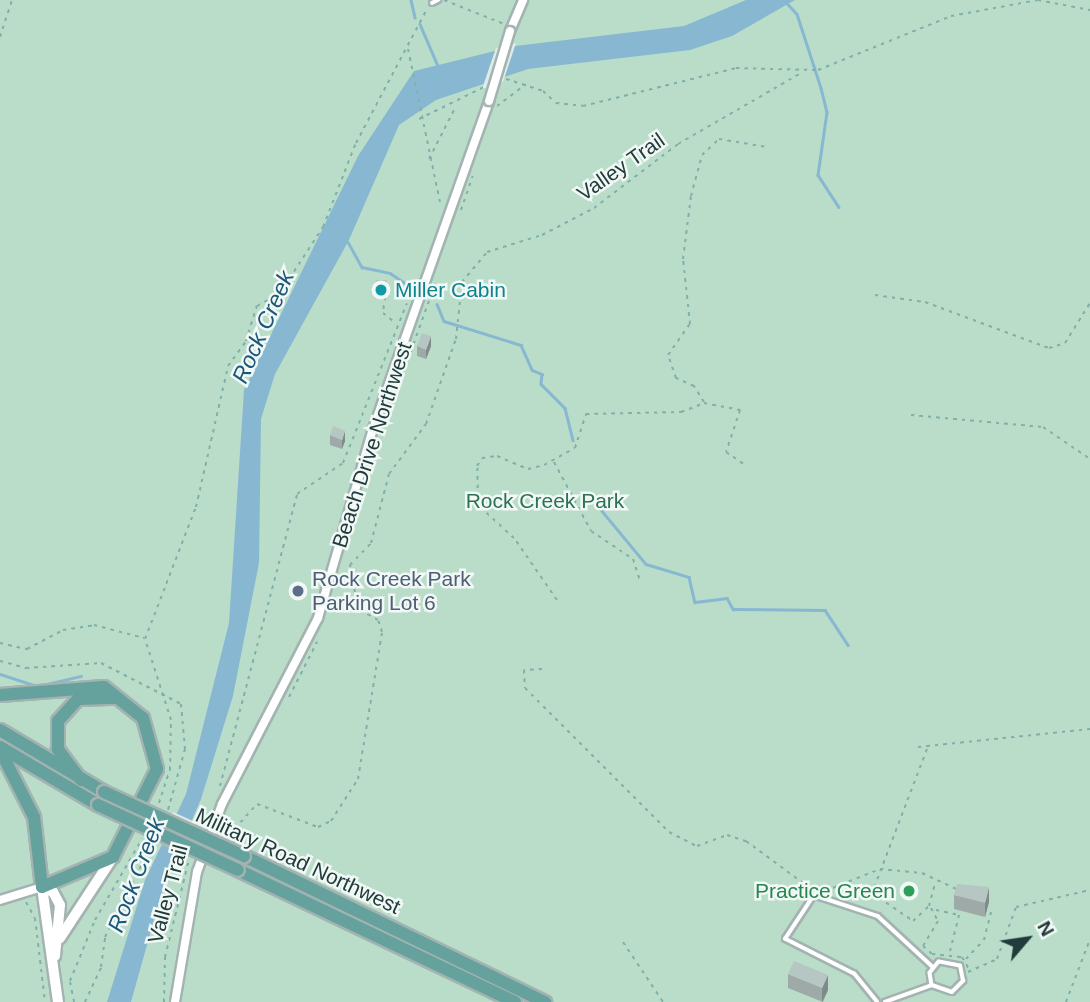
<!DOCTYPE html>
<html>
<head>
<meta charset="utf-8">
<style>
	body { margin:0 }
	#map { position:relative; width:1090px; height:1002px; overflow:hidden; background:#e0ebe9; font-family:Arial,sans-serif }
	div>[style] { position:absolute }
	.green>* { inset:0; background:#b9ddc9 }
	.water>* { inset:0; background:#88b8d1 }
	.pier>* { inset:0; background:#e0ebe9 }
	.stream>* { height:2.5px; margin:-1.25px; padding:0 1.25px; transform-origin:1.25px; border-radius:1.25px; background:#88b8d1 }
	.path>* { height:2px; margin-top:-1px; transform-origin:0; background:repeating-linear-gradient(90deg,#81afa9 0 3.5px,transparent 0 8.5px) }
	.roads { filter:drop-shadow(2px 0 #a3b3b1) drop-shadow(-2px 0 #a3b3b1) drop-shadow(0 2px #a3b3b1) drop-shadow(0 -2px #a3b3b1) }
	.service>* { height:3.5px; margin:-1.75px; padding:0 1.75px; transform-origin:1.75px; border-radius:1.75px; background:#fff }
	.minor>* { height:8px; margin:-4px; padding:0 4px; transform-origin:4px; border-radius:4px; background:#fff }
	.tertiary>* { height:10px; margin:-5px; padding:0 5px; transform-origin:5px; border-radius:5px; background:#fff }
	.primary>* { height:12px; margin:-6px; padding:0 6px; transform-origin:6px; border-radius:6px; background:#65a19d }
	.bridges { filter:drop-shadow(2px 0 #a3b3b1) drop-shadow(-2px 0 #a3b3b1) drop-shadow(0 2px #a3b3b1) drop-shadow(0 -2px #a3b3b1) }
	.minor-bridge>* { height:8px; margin:-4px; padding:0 4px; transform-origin:4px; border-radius:4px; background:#fff }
	.primary-bridge>* { height:12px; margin:-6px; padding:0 6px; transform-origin:6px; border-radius:6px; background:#65a19d }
	.wall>* { inset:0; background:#9daaa7 }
	.shaded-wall>* { inset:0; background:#7f8b88 }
	.building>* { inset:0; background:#b6c6c2 }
	.dots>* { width:19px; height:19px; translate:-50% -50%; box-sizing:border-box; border:4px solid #f1f8f6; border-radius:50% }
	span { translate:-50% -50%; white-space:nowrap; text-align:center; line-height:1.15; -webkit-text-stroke:5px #f1f8f6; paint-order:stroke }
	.street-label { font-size:21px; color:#213c3a }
	.culture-label { font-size:21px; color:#0d838f }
	.left { translate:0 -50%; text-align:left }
	.park-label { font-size:21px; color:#2b7354 }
	.service-label { font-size:21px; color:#4e5e75 }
	.leisure-label { font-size:21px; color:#27864d }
	.right { translate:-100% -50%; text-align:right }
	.water-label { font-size:23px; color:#1b5778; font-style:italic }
	.north { position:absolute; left:992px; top:904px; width:70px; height:70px; -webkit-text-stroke:5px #f1f8f6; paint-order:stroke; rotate:61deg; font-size:19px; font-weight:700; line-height:28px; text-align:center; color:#213c3a }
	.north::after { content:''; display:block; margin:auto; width:24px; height:32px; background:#213c3a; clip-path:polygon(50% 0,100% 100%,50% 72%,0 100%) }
</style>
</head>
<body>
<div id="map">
	<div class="green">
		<i style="clip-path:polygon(0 0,1090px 0,1090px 1002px,0 1002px)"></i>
	</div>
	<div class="water">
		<i style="clip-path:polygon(746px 0,795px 0,732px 36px,690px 50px,528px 69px,436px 100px,399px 125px,349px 240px,275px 374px,261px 419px,259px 563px,233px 696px,201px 799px,163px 888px,131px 1002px,107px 1002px,145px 880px,186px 794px,229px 623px,244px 390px,358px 156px,414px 71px,515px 46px,684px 26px)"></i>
	</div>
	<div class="pier">
		<i style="clip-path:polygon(516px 43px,503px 82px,482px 89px,496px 48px)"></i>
		<i style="clip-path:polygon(173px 812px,195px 822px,181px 853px,159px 843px)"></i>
	</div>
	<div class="stream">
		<i style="left:411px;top:0;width:18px;rotate:77deg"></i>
		<i style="left:784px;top:0;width:19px;rotate:47deg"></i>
		<i style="left:797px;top:14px;width:78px;rotate:72deg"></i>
		<i style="left:821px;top:88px;width:25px;rotate:76deg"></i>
		<i style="left:827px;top:112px;width:64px;rotate:98.1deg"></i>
		<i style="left:818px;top:175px;width:38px;rotate:57deg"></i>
		<i style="left:420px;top:24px;width:46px;rotate:66.8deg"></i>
		<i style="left:348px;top:242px;width:29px;rotate:61deg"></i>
		<i style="left:362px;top:267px;width:29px;rotate:12deg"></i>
		<i style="left:390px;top:273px;width:27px;rotate:34deg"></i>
		<i style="left:437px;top:304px;width:18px;rotate:68deg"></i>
		<i style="left:444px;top:321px;width:81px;rotate:17.3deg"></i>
		<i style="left:521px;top:345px;width:27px;rotate:66deg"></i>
		<i style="left:532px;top:370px;width:11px;rotate:22deg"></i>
		<i style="left:542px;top:374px;width:10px;rotate:96deg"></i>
		<i style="left:541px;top:384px;width:34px;rotate:45deg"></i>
		<i style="left:565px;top:408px;width:33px;rotate:76deg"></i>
		<i style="left:588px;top:494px;width:91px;rotate:50.4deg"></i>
		<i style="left:646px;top:564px;width:45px;rotate:16.8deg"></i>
		<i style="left:689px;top:577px;width:26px;rotate:77deg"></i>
		<i style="left:695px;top:602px;width:32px;rotate:-7deg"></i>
		<i style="left:727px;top:598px;width:13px;rotate:61deg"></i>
		<i style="left:733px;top:609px;width:92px;rotate:0.6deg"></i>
		<i style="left:825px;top:610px;width:42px;rotate:56.7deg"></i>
		<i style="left:0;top:674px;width:40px;rotate:18deg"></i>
		<i style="left:38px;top:686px;width:44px;rotate:-13.1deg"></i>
	</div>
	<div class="path">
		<i style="left:444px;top:0;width:65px;rotate:21.8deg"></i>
		<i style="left:0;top:37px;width:39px;rotate:-72deg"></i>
		<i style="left:408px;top:49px;width:161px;rotate:78.2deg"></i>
		<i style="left:506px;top:79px;width:39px;rotate:18deg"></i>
		<i style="left:543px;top:91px;width:18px;rotate:43deg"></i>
		<i style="left:556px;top:103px;width:27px;rotate:6deg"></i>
		<i style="left:583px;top:106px;width:158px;rotate:-13.9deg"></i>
		<i style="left:736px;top:68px;width:82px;rotate:1.4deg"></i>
		<i style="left:818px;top:70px;width:144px;rotate:-22.1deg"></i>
		<i style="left:951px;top:16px;width:88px;rotate:-10.4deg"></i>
		<i style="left:1038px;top:0;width:53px;rotate:10.9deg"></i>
		<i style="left:497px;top:106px;width:36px;rotate:-37deg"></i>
		<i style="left:419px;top:119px;width:72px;rotate:-26.2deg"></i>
		<i style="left:429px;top:159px;width:59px;rotate:-63deg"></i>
		<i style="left:461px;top:210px;width:36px;rotate:-71deg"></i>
		<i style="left:875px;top:295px;width:50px;rotate:8deg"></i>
		<i style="left:925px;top:302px;width:132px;rotate:20.4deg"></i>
		<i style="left:1049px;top:348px;width:17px;rotate:-17deg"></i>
		<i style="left:1065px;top:343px;width:47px;rotate:-58deg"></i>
		<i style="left:385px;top:297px;width:16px;rotate:97deg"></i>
		<i style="left:383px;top:313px;width:14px;rotate:39deg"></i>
		<i style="left:405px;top:368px;width:71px;rotate:-70.3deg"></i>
		<i style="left:704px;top:402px;width:19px;rotate:-122deg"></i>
		<i style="left:694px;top:386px;width:20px;rotate:-156deg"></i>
		<i style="left:676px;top:378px;width:24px;rotate:-109deg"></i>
		<i style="left:668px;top:355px;width:38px;rotate:-55deg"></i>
		<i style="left:690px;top:324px;width:65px;rotate:-96.1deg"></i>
		<i style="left:683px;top:259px;width:64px;rotate:-82.8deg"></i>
		<i style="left:691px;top:196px;width:42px;rotate:-75deg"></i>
		<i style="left:702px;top:155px;width:23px;rotate:-43deg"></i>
		<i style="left:719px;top:139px;width:49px;rotate:9.5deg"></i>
		<i style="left:911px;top:415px;width:133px;rotate:5.2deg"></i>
		<i style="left:1043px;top:427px;width:57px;rotate:34.2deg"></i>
		<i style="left:554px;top:462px;width:78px;rotate:61.8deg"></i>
		<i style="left:591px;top:531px;width:50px;rotate:33.7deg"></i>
		<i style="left:633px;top:559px;width:23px;rotate:72deg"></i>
		<i style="left:557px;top:600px;width:75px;rotate:-124.7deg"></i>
		<i style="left:514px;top:538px;width:49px;rotate:-137.5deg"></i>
		<i style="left:478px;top:505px;width:39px;rotate:-91deg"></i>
		<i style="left:477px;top:466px;width:9px;rotate:-58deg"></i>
		<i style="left:482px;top:458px;width:15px;rotate:-8deg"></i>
		<i style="left:497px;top:456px;width:34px;rotate:23deg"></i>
		<i style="left:528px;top:469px;width:16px;rotate:-14deg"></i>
		<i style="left:544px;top:465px;width:35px;rotate:-29deg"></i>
		<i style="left:575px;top:448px;width:36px;rotate:-72deg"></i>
		<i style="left:586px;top:414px;width:95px;rotate:-1.2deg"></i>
		<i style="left:681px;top:412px;width:25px;rotate:-21deg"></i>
		<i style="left:704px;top:403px;width:37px;rotate:11deg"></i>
		<i style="left:740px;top:410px;width:44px;rotate:108.4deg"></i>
		<i style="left:726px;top:452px;width:22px;rotate:34deg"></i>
		<i style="left:0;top:643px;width:28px;rotate:13deg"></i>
		<i style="left:27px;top:649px;width:41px;rotate:-27.8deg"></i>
		<i style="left:63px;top:630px;width:31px;rotate:-9deg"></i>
		<i style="left:94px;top:625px;width:52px;rotate:14.6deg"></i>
		<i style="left:0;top:661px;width:27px;rotate:15deg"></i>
		<i style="left:26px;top:668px;width:75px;rotate:-3.8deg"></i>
		<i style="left:101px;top:663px;width:90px;rotate:27.1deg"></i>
		<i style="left:181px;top:704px;width:45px;rotate:84.9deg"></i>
		<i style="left:185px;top:749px;width:63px;rotate:105.6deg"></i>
		<i style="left:542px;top:669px;width:18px;rotate:177deg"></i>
		<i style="left:524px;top:670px;width:18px;rotate:87deg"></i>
		<i style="left:525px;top:688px;width:204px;rotate:45deg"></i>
		<i style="left:669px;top:832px;width:31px;rotate:27deg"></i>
		<i style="left:697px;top:846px;width:32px;rotate:-20deg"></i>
		<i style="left:727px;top:835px;width:20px;rotate:18deg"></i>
		<i style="left:746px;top:841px;width:81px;rotate:36.4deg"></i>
		<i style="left:289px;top:697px;width:62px;rotate:-63deg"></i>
		<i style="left:918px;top:747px;width:173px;rotate:-6deg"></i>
		<i style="left:927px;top:749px;width:154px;rotate:110.9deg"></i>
		<i style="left:872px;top:893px;width:50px;rotate:34.3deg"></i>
		<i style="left:913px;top:921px;width:22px;rotate:-43deg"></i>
		<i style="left:929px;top:906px;width:23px;rotate:-75deg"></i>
		<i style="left:220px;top:786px;width:302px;rotate:-75.2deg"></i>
		<i style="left:297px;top:494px;width:55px;rotate:-34deg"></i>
		<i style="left:343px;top:463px;width:172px;rotate:-68.2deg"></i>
		<i style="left:159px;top:803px;width:35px;rotate:-72deg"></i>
		<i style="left:170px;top:770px;width:50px;rotate:-88.9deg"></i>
		<i style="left:171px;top:720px;width:85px;rotate:-107.8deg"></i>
		<i style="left:145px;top:639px;width:142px;rotate:-68.9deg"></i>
		<i style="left:196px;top:507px;width:145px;rotate:-77.2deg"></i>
		<i style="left:228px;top:366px;width:31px;rotate:-54deg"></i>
		<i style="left:246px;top:341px;width:37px;rotate:-73deg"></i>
		<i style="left:257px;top:306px;width:26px;rotate:-29deg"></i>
		<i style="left:280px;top:293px;width:79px;rotate:-56.9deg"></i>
		<i style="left:323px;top:227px;width:90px;rotate:-68.6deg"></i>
		<i style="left:356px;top:143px;width:152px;rotate:-62.1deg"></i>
		<i style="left:203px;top:825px;width:12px;rotate:-66deg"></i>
		<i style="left:223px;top:833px;width:6px;rotate:18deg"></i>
		<i style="left:229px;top:835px;width:42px;rotate:-47.9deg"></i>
		<i style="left:257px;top:804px;width:65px;rotate:20.7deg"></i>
		<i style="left:318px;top:827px;width:14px;rotate:-25deg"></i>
		<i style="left:331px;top:821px;width:50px;rotate:-57.3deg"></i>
		<i style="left:358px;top:779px;width:149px;rotate:-80.7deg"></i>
		<i style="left:382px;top:632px;width:13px;rotate:-108deg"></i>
		<i style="left:378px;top:620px;width:23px;rotate:-151deg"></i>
		<i style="left:358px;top:609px;width:45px;rotate:-100.3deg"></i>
		<i style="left:350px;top:565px;width:30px;rotate:-46deg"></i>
		<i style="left:371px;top:543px;width:71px;rotate:-75.4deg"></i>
		<i style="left:389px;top:474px;width:62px;rotate:-53.5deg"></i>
		<i style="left:426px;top:424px;width:90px;rotate:-70.6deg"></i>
		<i style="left:456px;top:339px;width:57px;rotate:-84deg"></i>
		<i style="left:462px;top:282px;width:39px;rotate:-50deg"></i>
		<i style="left:487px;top:252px;width:58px;rotate:-17.2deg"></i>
		<i style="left:542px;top:235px;width:59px;rotate:-27.4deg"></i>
		<i style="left:594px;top:208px;width:106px;rotate:-37.3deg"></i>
		<i style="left:678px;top:144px;width:142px;rotate:-30deg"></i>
		<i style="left:825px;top:891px;width:59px;rotate:-21.8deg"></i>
		<i style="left:880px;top:869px;width:42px;rotate:5.4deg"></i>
		<i style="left:922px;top:873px;width:40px;rotate:25deg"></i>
		<i style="left:26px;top:902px;width:18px;rotate:61deg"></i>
		<i style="left:35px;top:918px;width:85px;rotate:83.2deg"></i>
		<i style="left:931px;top:908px;width:15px;rotate:62deg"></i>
		<i style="left:938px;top:921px;width:29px;rotate:121deg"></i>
		<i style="left:923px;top:946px;width:12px;rotate:42deg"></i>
		<i style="left:932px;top:954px;width:30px;rotate:6deg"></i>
		<i style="left:962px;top:957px;width:16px;rotate:60deg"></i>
		<i style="left:936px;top:910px;width:24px;rotate:12deg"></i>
		<i style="left:959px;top:915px;width:37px;rotate:104deg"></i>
		<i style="left:623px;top:942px;width:72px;rotate:56.3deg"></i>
		<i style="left:966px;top:959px;width:26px;rotate:-47deg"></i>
		<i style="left:984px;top:940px;width:33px;rotate:-76deg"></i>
		<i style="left:968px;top:972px;width:32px;rotate:-24deg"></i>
		<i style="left:997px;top:959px;width:55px;rotate:-69.9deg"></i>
		<i style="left:1016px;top:907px;width:76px;rotate:-12.9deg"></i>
		<i style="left:74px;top:1002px;width:21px;rotate:-101deg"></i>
		<i style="left:70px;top:981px;width:66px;rotate:-67.7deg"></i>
		<i style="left:95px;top:920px;width:94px;rotate:-59.9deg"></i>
		<i style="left:85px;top:1002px;width:38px;rotate:-65deg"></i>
		<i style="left:101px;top:967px;width:30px;rotate:-82deg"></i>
		<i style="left:105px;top:937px;width:104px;rotate:-63.2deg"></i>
		<i style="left:164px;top:1002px;width:45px;rotate:-88.7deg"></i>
		<i style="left:165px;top:957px;width:101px;rotate:-76.2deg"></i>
		<i style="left:1066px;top:1002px;width:67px;rotate:-69.1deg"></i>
	</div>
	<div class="roads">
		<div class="service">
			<i style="left:432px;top:3px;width:7px;rotate:-27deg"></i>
			<i style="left:877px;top:1002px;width:36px;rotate:-129deg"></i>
			<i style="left:854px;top:974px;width:77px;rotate:-153.1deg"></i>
			<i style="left:785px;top:939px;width:53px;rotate:-56.6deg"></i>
			<i style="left:814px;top:895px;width:67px;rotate:18.2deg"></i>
			<i style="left:878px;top:916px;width:75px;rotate:42.8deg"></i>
			<i style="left:885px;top:1002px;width:50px;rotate:-19.9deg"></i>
			<i style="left:932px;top:985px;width:21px;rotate:19deg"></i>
			<i style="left:952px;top:992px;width:16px;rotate:-45deg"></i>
			<i style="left:963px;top:981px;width:15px;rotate:-101deg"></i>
			<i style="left:960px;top:966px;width:21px;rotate:-169deg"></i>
			<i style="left:939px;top:962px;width:14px;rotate:129deg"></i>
			<i style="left:930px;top:973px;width:12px;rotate:81deg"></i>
		</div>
		<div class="minor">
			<i style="left:510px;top:31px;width:34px;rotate:-67deg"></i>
			<i style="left:0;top:900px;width:44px;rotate:-17.2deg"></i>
			<i style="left:175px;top:1002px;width:132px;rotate:-80.4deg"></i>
			<i style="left:197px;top:872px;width:72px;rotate:-69.8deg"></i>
			<i style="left:222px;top:804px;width:209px;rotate:-62.7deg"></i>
			<i style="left:318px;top:618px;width:197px;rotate:-73.8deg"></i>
			<i style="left:373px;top:429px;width:348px;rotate:-70.5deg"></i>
		</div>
		<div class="tertiary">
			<i style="left:60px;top:938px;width:97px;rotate:-56.8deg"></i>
			<i style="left:55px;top:956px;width:51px;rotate:-84.4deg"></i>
			<i style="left:60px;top:905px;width:15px;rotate:-118deg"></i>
			<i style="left:53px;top:892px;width:12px;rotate:-156deg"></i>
			<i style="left:42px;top:887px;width:116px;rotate:82.1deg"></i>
		</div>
		<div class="primary">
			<i style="left:0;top:695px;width:104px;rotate:-4.4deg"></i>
			<i style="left:104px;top:687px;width:50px;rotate:38.5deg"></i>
			<i style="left:143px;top:718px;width:53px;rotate:74.6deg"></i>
			<i style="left:157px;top:769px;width:98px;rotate:116.6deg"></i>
			<i style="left:113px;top:857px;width:77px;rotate:157.1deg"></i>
			<i style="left:42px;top:887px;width:70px;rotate:-96.5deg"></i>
			<i style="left:34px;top:817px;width:75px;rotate:-116.9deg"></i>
			<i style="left:0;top:730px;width:121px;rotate:30.8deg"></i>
			<i style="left:0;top:747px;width:114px;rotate:30.6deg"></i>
			<i style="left:81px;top:780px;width:39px;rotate:-127deg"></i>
			<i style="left:58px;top:749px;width:28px;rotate:-90deg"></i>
			<i style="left:58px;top:721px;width:30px;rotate:-48deg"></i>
			<i style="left:78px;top:699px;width:38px;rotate:-2deg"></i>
			<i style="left:244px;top:856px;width:335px;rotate:25.9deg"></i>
			<i style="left:238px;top:870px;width:307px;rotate:25.5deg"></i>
		</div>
	</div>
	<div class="bridges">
		<div class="minor-bridge">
			<i style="left:489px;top:101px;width:73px;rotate:-73.3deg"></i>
		</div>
		<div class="primary-bridge">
			<i style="left:104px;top:792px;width:154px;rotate:24.6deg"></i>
			<i style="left:98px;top:805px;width:154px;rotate:24.9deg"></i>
		</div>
	</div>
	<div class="wall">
		<i style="clip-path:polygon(376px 280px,387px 280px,387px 295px,375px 296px)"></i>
		<i style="clip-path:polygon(417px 346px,431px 346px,426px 359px,417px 356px)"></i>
		<i style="clip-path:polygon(330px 435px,345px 441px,342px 449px,330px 445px)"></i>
		<i style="clip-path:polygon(954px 895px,989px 902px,985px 917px,954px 909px)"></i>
		<i style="clip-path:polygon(788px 974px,828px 990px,823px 1002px,788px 988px)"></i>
	</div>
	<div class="shaded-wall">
		<i style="clip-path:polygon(431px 336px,431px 346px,426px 359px,426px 350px)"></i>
		<i style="clip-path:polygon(345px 431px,345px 441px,342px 449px,342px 440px)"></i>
		<i style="clip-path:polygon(989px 887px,989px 902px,985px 917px,985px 903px)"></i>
		<i style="clip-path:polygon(828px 975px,828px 990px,822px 1002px,822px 988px)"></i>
	</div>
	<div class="building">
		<i style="clip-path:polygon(376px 280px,387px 280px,387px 290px,375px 291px)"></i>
		<i style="clip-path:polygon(422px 333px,431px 336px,426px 350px,417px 346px)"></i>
		<i style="clip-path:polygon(333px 426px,345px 431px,342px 440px,330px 435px)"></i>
		<i style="clip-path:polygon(957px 884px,989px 887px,985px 903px,954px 895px)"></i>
		<i style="clip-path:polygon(794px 961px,828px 975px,822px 988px,788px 974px)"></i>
	</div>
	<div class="dots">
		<i style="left:381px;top:290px;background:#0f9aa8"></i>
		<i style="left:298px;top:591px;background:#5c6f8a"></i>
		<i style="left:909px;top:891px;background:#2e9e5b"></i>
	</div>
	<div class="street-label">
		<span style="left:621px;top:167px;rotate:-35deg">Valley Trail</span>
		<span style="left:372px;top:445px;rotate:-72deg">Beach Drive Northwest</span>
		<span style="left:298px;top:861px;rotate:25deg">Military Road Northwest</span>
		<span style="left:168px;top:894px;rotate:-75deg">Valley Trail</span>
	</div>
	<div class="culture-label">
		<span class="left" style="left:395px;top:290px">Miller Cabin</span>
	</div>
	<div class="park-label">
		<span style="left:545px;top:501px">Rock Creek Park</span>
	</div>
	<div class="service-label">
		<span class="left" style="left:312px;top:591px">Rock Creek Park<br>Parking Lot 6</span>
	</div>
	<div class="leisure-label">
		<span class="right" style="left:895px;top:891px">Practice Green</span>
	</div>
	<div class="water-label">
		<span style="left:263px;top:327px;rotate:-66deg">Rock Creek</span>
		<span style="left:136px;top:875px;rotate:-69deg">Rock Creek</span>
	</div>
	<div class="north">N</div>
</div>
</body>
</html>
